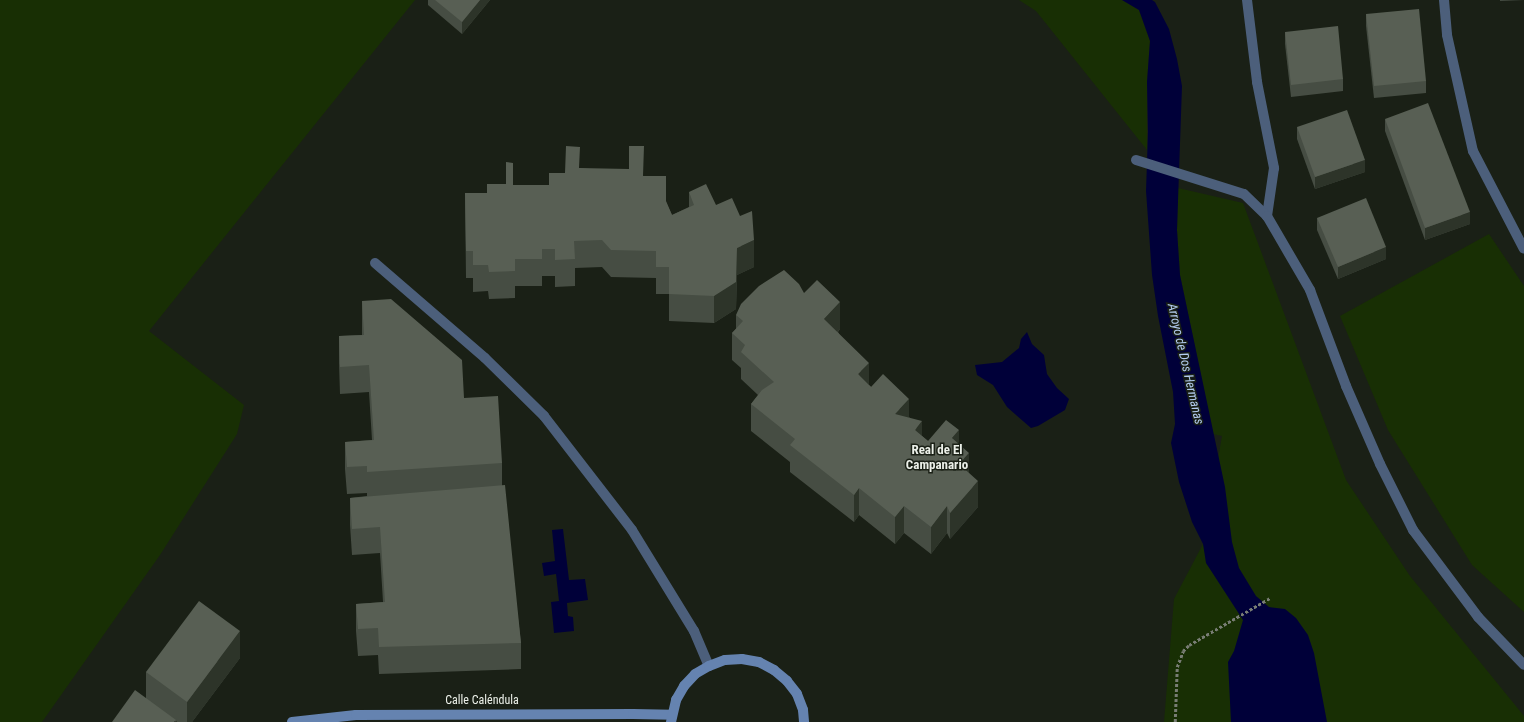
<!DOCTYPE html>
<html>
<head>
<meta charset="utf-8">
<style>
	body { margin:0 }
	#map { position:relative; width:1524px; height:722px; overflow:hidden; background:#1a2016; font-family:"Roboto Condensed",sans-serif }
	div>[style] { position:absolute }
	.green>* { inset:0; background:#182f04 }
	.water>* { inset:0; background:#000039 }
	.path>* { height:2.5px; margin-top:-1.25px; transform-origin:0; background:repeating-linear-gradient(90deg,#787d74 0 3px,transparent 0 5px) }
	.street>* { height:10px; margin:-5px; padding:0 5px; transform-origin:5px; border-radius:5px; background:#4c5f7b }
	.secondary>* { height:10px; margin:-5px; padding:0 5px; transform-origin:5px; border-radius:5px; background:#6583b0 }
	.wall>* { inset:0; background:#464d43 }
	.shaded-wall>* { inset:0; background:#2d3429 }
	.building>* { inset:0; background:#585f54 }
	span { translate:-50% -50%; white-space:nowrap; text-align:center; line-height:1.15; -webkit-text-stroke:3px #1a2016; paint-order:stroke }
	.street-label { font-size:12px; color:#ecf0e9 }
	.water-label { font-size:13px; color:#b3ccf0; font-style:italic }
	.neighbourhood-label { font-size:13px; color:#ecf0e9; font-weight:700 }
</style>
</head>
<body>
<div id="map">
	<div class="green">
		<i style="clip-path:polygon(0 0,415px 0,149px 331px,244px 405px,237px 434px,160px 555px,42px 722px,0 722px)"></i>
		<i style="clip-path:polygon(1019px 0,1122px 0,1139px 10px,1150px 41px,1147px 82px,1147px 150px,1036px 11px)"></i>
		<i style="clip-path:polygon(1178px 188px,1243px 203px,1346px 480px,1410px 576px,1524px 716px,1524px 722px,1164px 722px,1174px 599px,1203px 544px,1222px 436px,1213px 434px,1180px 275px,1177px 230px)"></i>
		<i style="clip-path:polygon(1489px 234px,1524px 286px,1524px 612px,1472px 565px,1388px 430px,1340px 316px)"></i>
	</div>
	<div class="water">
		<i style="clip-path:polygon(1122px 0,1152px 0,1155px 2px,1169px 29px,1177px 59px,1182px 86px,1177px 230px,1180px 275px,1225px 487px,1232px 542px,1239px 568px,1256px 596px,1269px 607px,1285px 609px,1296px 618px,1308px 635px,1314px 653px,1327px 722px,1231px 722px,1228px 662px,1234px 651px,1243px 620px,1206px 563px,1203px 544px,1192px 522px,1179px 482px,1171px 443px,1175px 424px,1173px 392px,1158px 316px,1152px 275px,1146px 191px,1148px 132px,1147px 82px,1150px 41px,1139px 10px)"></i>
		<i style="clip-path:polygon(1027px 332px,1032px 344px,1044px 355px,1047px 374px,1057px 388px,1069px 399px,1065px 410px,1038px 426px,1031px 428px,1007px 407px,993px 385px,977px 375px,975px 365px,1002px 362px,1019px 348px,1021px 339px)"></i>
		<i style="clip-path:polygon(563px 529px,569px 580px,585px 579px,588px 600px,567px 603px,568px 616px,573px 617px,574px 631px,554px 633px,551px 602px,559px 601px,556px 574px,544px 576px,542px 563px,555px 561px,552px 530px)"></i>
	</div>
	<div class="path">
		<i style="left:1175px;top:722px;width:55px;rotate:-87.9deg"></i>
		<i style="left:1177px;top:667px;width:17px;rotate:-69deg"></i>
		<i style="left:1183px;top:651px;width:8px;rotate:-45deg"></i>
		<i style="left:1189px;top:645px;width:94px;rotate:-30.1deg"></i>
	</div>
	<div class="street">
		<i style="left:1247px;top:0;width:83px;rotate:83deg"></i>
		<i style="left:1257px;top:82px;width:88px;rotate:78.8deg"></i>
		<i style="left:1274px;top:168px;width:49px;rotate:98.3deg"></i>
		<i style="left:1444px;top:0;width:35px;rotate:85deg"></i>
		<i style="left:1447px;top:35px;width:119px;rotate:77.4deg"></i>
		<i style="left:1473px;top:151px;width:110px;rotate:62.5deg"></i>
		<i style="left:1136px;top:160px;width:113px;rotate:17.5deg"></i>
		<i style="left:1244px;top:194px;width:32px;rotate:44deg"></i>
		<i style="left:1267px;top:216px;width:86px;rotate:59.8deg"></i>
		<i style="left:1310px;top:290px;width:103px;rotate:69.4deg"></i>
		<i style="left:1346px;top:386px;width:85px;rotate:66.4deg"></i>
		<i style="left:1380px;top:464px;width:74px;rotate:63.4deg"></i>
		<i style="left:1413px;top:530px;width:109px;rotate:53.2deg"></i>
		<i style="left:1478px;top:617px;width:66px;rotate:46.2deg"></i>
		<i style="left:375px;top:263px;width:145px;rotate:40.8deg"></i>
		<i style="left:485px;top:358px;width:83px;rotate:44.5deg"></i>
		<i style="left:544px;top:416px;width:144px;rotate:52.3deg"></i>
		<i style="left:632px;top:530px;width:119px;rotate:58.5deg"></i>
		<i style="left:694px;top:631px;width:38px;rotate:67deg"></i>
	</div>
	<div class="secondary">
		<i style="left:292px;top:722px;width:64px;rotate:-6.2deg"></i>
		<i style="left:356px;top:715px;width:277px;rotate:-0.2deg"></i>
		<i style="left:633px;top:714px;width:39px;rotate:1deg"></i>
		<i style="left:671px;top:722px;width:23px;rotate:-77deg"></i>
		<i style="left:676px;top:700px;width:16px;rotate:-60deg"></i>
		<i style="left:684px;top:686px;width:16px;rotate:-47deg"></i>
		<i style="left:695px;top:674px;width:16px;rotate:-30deg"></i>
		<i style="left:709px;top:666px;width:17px;rotate:-21deg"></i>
		<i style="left:725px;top:660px;width:17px;rotate:-3deg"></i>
		<i style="left:742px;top:659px;width:17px;rotate:10deg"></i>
		<i style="left:759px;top:662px;width:17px;rotate:28deg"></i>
		<i style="left:774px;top:670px;width:17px;rotate:40deg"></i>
		<i style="left:787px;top:681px;width:16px;rotate:52deg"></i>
		<i style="left:797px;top:694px;width:17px;rotate:69deg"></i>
		<i style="left:803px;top:710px;width:12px;rotate:85deg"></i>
	</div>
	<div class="wall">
		<i style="clip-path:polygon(428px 0,490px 0,462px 34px,428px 5px)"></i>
		<i style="clip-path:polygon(1500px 0,1524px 0,1500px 1px)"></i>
		<i style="clip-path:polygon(1366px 14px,1426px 81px,1426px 93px,1374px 98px,1366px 26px)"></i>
		<i style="clip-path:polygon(1285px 32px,1343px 79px,1343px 91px,1291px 97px,1285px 44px)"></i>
		<i style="clip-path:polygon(1385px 119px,1470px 224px,1425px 240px,1385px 131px)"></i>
		<i style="clip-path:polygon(1297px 127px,1365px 172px,1315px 189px,1297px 139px)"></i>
		<i style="clip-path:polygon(580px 168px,644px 176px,666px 202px,672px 215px,689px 207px,689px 192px,716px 205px,754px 267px,737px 275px,736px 309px,714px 323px,669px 321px,669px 294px,656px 294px,656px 278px,611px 277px,602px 267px,575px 268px,575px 286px,555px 287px,555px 276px,542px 276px,542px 286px,515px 286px,515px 298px,489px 299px,488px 291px,473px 292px,473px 278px,466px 278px,465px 193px,487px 193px,513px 185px,549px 185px,565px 173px)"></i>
		<i style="clip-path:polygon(1317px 218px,1386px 259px,1338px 279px,1317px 230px)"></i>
		<i style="clip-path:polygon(362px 301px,464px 398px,502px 463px,502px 485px,521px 643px,521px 669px,379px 674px,378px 655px,358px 656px,356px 631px,356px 604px,383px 602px,380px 553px,352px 555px,350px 525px,350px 498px,367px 496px,367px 493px,347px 494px,345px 469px,345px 442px,372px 440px,369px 392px,340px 394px,339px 363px,339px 336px,362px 335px)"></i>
		<i style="clip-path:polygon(736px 315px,840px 329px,838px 332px,869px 385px,909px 417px,922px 436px,928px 441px,959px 444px,969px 473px,978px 507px,950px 539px,947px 533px,931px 554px,904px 533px,895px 544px,859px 515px,854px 522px,790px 472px,790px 462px,751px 431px,751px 404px,758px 395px,741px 379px,741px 368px,732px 360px,732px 333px,736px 329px)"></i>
		<i style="clip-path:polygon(240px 658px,192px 722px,177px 722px,176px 721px,176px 722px,146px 699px,146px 672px)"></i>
	</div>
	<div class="shaded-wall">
		<i style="clip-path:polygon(480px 0,490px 0,462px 34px,462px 22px)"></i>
		<i style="clip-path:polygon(1365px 160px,1365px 172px,1315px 189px,1315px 177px)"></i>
		<i style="clip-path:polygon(1470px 212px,1470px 224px,1425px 240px,1425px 228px)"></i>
		<i style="clip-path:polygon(754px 240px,754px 267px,737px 275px,736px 309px,714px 323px,714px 296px,737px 248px)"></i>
		<i style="clip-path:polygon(1386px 247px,1386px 259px,1338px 279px,1338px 267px)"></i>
		<i style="clip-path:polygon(840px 302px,840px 329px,824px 346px,824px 319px)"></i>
		<i style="clip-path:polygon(869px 363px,869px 389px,858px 374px)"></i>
		<i style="clip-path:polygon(909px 399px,909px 426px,895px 414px)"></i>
		<i style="clip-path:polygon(922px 421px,922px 447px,915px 430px)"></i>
		<i style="clip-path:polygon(959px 430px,959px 457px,952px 438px)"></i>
		<i style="clip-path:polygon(969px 453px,969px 480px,959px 464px)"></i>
		<i style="clip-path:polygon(978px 481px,978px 507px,950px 539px,950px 513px)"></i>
		<i style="clip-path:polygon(859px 488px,859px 515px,854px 522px,854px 495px)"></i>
		<i style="clip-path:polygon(904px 506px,904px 533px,895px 544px,895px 517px)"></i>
		<i style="clip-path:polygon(947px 506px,947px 533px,931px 554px,931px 527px)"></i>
		<i style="clip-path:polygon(240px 631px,240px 658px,192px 722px,187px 722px,187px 702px)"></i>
	</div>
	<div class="building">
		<i style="clip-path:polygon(435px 0,480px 0,462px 22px)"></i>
		<i style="clip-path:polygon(1419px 9px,1426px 81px,1374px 86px,1366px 14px)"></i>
		<i style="clip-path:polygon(1338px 26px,1343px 79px,1291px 85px,1285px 32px)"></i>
		<i style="clip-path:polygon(1428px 103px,1470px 212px,1425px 228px,1385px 119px)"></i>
		<i style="clip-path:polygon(1347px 110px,1365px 160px,1315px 177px,1297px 127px)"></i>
		<i style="clip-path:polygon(566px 146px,580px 147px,579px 168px,629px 169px,629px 146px,644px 146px,643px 176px,666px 176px,666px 201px,672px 215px,694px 205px,689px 192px,706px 184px,716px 205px,732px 198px,740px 216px,752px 211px,754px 240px,737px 248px,736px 282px,714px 296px,669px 294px,669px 267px,656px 267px,656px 251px,611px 250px,602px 240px,574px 241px,575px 259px,555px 260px,555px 249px,542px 249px,542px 259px,515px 259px,515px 271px,489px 272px,488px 265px,473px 265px,473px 251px,466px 251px,465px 193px,487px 193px,487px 184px,506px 184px,506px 162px,513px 163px,513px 185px,549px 185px,549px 173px,565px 173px)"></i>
		<i style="clip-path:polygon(1366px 198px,1386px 247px,1338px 267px,1317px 218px)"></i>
		<i style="clip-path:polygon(784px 270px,799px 284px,804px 293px,817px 280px,840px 302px,824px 319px,869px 363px,858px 374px,871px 387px,883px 374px,909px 399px,895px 414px,922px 421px,915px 430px,928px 441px,946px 420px,959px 430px,952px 438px,969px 453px,959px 464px,978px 481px,950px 513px,947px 506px,931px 527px,904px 506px,895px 517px,859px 488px,854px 495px,790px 445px,795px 439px,751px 404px,762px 390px,774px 382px,741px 352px,745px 345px,732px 333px,743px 321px,736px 315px,741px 304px,759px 286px)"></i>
		<i style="clip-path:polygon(391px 299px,462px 360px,464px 398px,498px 396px,502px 463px,367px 472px,367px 466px,347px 467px,345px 442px,374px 440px,369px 365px,340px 367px,339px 336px,364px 335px,362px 301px)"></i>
		<i style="clip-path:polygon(505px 485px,521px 643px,379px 647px,378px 628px,358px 629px,356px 604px,385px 602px,380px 527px,352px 529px,350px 498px)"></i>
		<i style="clip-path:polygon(199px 601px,240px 631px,187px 702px,146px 672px)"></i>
		<i style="clip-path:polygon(135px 690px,176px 720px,174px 722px,112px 722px)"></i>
	</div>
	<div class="street-label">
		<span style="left:482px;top:701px">Calle Caléndula</span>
	</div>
	<div class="water-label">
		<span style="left:1185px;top:364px;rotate:77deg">Arroyo de Dos Hermanas</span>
	</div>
	<div class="neighbourhood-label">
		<span style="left:937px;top:458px">Real de El<br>Campanario</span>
	</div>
</div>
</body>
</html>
